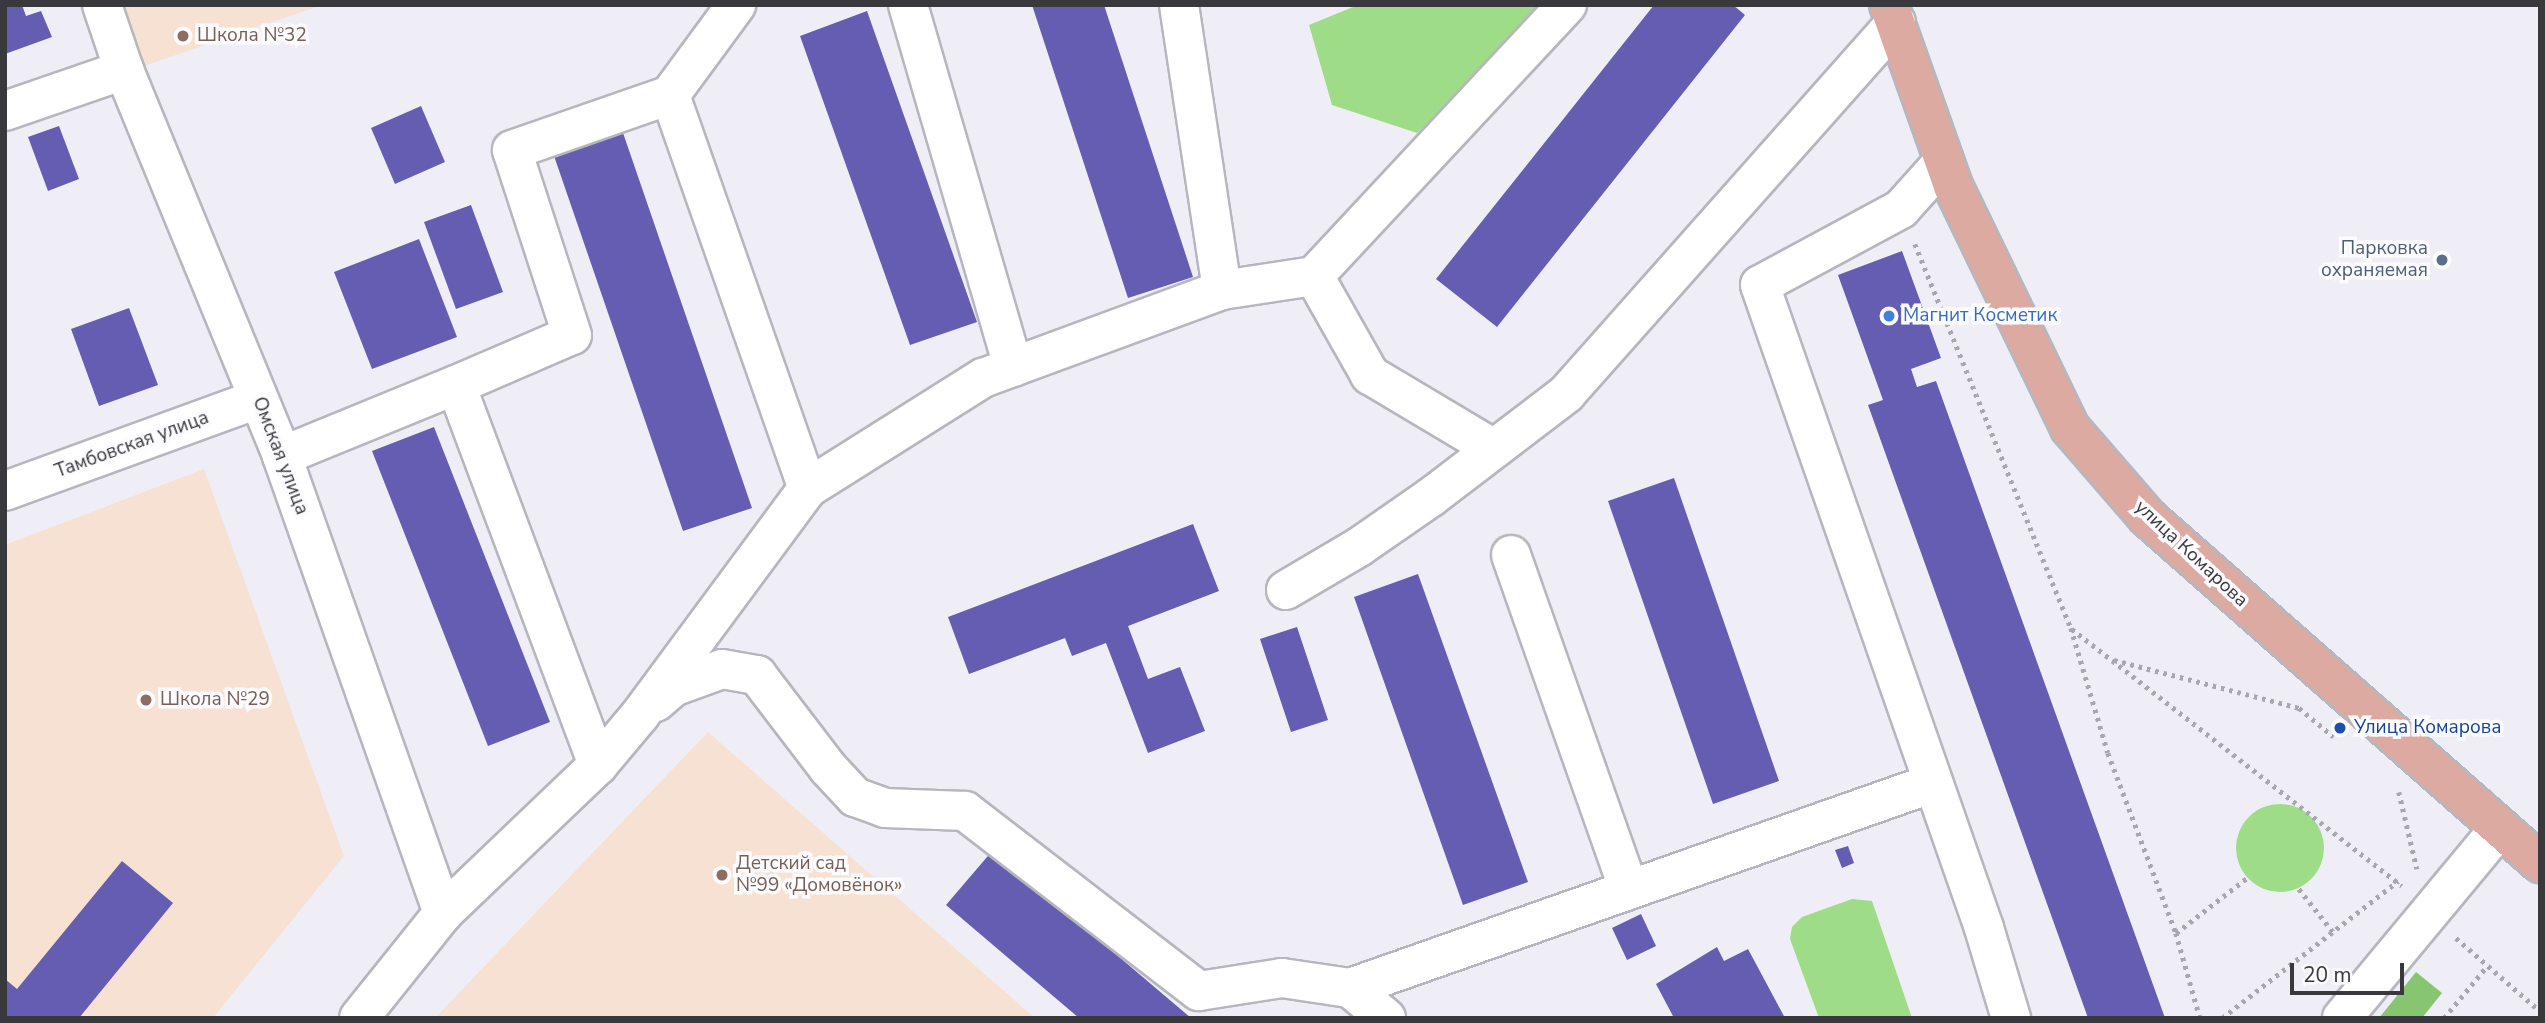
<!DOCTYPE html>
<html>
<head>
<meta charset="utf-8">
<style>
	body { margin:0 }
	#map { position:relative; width:2545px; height:1023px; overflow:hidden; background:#efeef7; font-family:"Nunito Sans",sans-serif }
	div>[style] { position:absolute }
	.education>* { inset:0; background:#f6e1d3 }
	.green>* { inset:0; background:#9edc88 }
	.round { border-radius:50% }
	.forest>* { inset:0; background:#88c571 }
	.building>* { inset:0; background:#645db1 }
	.path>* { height:4.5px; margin-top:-2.25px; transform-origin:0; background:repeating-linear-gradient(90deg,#a8a7ae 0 3.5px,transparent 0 8.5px) }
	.roads { filter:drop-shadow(2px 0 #b6b6be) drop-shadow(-2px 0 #b6b6be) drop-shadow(0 2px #b6b6be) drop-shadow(0 -2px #b6b6be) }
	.minor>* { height:38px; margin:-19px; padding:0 19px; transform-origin:19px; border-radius:19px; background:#fff }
	.major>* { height:38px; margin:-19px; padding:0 19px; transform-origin:19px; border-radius:19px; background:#dcaaa1 }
	.dots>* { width:19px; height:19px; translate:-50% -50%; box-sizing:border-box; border:4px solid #fcfcfe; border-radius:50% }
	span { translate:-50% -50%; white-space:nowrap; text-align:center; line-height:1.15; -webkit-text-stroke:7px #fcfcfe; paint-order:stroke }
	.education-label { font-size:19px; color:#785e54 }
	.left { translate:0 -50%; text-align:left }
	.service-label { font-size:19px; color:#4e5e75 }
	.right { translate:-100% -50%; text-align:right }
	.shop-label { font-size:19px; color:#366cbe }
	.street-label { font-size:19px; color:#39383c }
	.transit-label { font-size:19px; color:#164399 }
	.frame { position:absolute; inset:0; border:7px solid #39383c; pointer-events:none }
	.scale { position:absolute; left:2290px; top:963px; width:114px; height:32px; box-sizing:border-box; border:4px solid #39383c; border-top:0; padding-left:9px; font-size:21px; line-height:24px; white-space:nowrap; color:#39383c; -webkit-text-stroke:5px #fcfcfe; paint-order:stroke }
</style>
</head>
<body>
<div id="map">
	<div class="education">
		<i style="clip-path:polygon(123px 5px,322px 5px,144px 66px)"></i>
		<i style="clip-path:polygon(204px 469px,344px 856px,213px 1018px,5px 1018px,5px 545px)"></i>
		<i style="clip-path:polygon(708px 732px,1035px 1018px,435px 1018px)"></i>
	</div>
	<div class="green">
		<i style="clip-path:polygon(1358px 5px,1534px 5px,1542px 19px,1417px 133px,1332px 105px,1309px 25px)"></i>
		<i class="round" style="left:2236px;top:804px;width:88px;height:88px"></i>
		<i style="clip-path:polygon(1852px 899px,1872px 901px,1912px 1018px,1819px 1018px,1790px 939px,1792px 927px,1802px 917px)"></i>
	</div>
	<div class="forest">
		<i style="clip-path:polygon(2416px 972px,2442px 993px,2422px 1018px,2379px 1018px)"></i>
	</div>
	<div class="building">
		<i style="clip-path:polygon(5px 5px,22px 5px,26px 16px,41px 11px,52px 37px,5px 54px)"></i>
		<i style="clip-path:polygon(1032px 5px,1104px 5px,1193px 277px,1128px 298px)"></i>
		<i style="clip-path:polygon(1654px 5px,1733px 5px,1745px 15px,1497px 327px,1436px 279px)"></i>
		<i style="clip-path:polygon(867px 11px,977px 322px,910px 345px,800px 36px)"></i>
		<i style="clip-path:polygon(421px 106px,445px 162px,395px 184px,371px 128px)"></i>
		<i style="clip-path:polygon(59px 126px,79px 179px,48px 191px,28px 137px)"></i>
		<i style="clip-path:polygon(622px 130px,752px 508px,683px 531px,553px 153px)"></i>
		<i style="clip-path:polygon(471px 205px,503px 292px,456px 309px,424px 222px)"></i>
		<i style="clip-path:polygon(419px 239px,457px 337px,372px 369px,334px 272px)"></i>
		<i style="clip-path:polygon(1902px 251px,1941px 358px,1911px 369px,1917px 387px,1936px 381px,2165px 1018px,2088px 1018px,1868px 405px,1883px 400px,1838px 275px)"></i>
		<i style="clip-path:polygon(129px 308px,158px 385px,99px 406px,71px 329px)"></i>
		<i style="clip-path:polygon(434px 427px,550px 722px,488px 746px,372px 451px)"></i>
		<i style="clip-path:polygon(1674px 478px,1779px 781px,1713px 804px,1608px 501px)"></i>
		<i style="clip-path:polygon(1193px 524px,1219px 591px,1128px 626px,1148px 679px,1180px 667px,1205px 731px,1148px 753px,1106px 643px,1072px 656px,1065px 638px,969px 674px,948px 617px)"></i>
		<i style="clip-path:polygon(1418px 574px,1528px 882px,1463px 905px,1354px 597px)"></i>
		<i style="clip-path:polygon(1297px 627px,1328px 720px,1291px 732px,1260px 639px)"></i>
		<i style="clip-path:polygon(1848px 846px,1854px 863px,1842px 868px,1835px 850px)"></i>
		<i style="clip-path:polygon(993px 850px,1191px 1018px,1079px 1018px,946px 905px)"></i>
		<i style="clip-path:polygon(122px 861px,173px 903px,79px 1018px,5px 1018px,5px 979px,17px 989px)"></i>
		<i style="clip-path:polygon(1641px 914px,1656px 946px,1627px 960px,1612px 928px)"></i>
		<i style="clip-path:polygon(1717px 947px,1724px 961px,1748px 949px,1785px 1018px,1674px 1018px,1656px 984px)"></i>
	</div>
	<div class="path">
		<i style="left:1915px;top:244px;width:414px;rotate:67.9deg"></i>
		<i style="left:2071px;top:628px;width:130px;rotate:73.5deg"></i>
		<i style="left:2108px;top:753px;width:192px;rotate:69.3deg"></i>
		<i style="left:2176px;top:933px;width:88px;rotate:74.2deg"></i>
		<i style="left:2072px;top:629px;width:418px;rotate:37.9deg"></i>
		<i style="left:2114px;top:660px;width:191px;rotate:14.5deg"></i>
		<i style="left:2299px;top:708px;width:45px;rotate:39.6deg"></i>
		<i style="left:2399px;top:792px;width:79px;rotate:76.8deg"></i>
		<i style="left:2299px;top:889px;width:56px;rotate:51.5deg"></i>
		<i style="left:2176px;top:933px;width:90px;rotate:-37.8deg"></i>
		<i style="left:2456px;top:938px;width:111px;rotate:41deg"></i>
		<i style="left:2222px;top:1018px;width:223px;rotate:-37.9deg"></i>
		<i style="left:2444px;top:1018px;width:67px;rotate:-50.4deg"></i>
	</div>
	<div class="roads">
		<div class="minor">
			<i style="left:102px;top:5px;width:69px;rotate:71.3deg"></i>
			<i style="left:124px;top:70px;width:417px;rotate:67.7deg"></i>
			<i style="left:282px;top:456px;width:485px;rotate:70.6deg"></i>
			<i style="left:908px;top:5px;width:377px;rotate:73.8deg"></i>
			<i style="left:1179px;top:5px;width:288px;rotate:81.4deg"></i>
			<i style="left:670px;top:95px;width:417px;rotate:70.7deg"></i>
			<i style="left:5px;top:111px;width:126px;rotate:-19deg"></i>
			<i style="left:1944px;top:161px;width:64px;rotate:131.9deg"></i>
			<i style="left:1901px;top:209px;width:160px;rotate:151.7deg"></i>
			<i style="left:1760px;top:285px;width:681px;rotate:70.79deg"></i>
			<i style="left:1984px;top:928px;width:94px;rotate:73.3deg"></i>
			<i style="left:1314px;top:276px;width:114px;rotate:60.5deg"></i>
			<i style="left:1370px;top:375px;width:144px;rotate:30.8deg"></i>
			<i style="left:456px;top:385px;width:126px;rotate:-23.3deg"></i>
			<i style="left:572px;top:335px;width:194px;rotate:-108deg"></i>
			<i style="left:512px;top:150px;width:167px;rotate:-19.2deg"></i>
			<i style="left:670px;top:95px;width:112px;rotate:-53.7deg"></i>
			<i style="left:282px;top:456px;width:188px;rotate:-22.2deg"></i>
			<i style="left:456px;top:385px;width:406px;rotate:69.5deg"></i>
			<i style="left:5px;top:491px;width:269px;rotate:-20deg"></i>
			<i style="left:1511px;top:555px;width:355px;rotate:70.6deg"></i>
			<i style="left:1286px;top:590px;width:85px;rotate:-30.5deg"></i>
			<i style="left:1359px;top:547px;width:88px;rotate:-34.8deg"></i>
			<i style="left:1431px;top:497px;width:170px;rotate:-37.3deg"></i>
			<i style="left:1566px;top:394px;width:497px;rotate:-48.4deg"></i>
			<i style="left:656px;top:702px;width:23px;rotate:-41deg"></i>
			<i style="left:673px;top:687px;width:52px;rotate:-20.2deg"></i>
			<i style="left:722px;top:669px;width:36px;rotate:10deg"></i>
			<i style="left:757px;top:675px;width:117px;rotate:52.6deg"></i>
			<i style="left:828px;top:768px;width:40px;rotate:47deg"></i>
			<i style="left:855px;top:797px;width:32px;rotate:20deg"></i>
			<i style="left:885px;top:808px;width:80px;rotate:2.1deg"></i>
			<i style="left:965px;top:811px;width:295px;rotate:37.6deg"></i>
			<i style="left:1199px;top:991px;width:84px;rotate:-8.9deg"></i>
			<i style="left:1282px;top:978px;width:69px;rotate:8.4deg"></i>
			<i style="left:1350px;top:988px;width:47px;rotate:39.8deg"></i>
			<i style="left:1350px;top:988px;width:618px;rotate:-19.37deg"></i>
			<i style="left:359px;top:1018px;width:134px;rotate:-51.3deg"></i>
			<i style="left:443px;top:913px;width:214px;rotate:-43.7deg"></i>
			<i style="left:598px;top:765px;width:65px;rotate:-50deg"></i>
			<i style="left:640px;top:715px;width:282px;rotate:-53.5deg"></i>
			<i style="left:808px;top:488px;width:207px;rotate:-32.2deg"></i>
			<i style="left:983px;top:378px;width:255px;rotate:-20.2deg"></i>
			<i style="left:1222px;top:290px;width:93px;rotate:-8.7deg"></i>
			<i style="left:1314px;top:276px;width:371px;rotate:-47deg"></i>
			<i style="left:2342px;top:1018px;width:244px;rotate:-50.3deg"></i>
		</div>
		<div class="major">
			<i style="left:1889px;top:5px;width:192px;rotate:70.5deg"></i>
			<i style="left:1953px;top:186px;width:269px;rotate:64.2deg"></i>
			<i style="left:2070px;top:428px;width:118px;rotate:49.1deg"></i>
			<i style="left:2147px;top:517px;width:524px;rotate:41.36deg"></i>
		</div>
	</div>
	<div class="dots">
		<i style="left:183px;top:36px;background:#8d6e63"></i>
		<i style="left:2442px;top:260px;background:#5c6f8a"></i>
		<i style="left:1889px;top:316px;background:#3f7fe0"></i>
		<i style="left:146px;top:700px;background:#8d6e63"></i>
		<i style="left:2340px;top:728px;background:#1a4fb4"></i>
		<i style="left:722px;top:875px;background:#8d6e63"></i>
	</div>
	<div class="education-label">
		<span class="left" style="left:197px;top:36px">Школа №32</span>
		<span class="left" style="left:160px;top:700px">Школа №29</span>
		<span class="left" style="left:736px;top:875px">Детский сад<br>№99 «Домовёнок»</span>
	</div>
	<div class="service-label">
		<span class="right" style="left:2428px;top:260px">Парковка<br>охраняемая</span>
	</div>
	<div class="shop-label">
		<span class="left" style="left:1903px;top:316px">Магнит Косметик</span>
	</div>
	<div class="street-label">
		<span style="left:132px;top:445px;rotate:-20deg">Тамбовская улица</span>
		<span style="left:280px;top:456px;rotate:69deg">Омская улица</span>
		<span style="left:2191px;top:554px;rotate:43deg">улица Комарова</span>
	</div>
	<div class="transit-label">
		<span class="left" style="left:2354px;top:728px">Улица Комарова</span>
	</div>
	<div class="frame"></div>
	<div class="scale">20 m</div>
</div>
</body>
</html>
